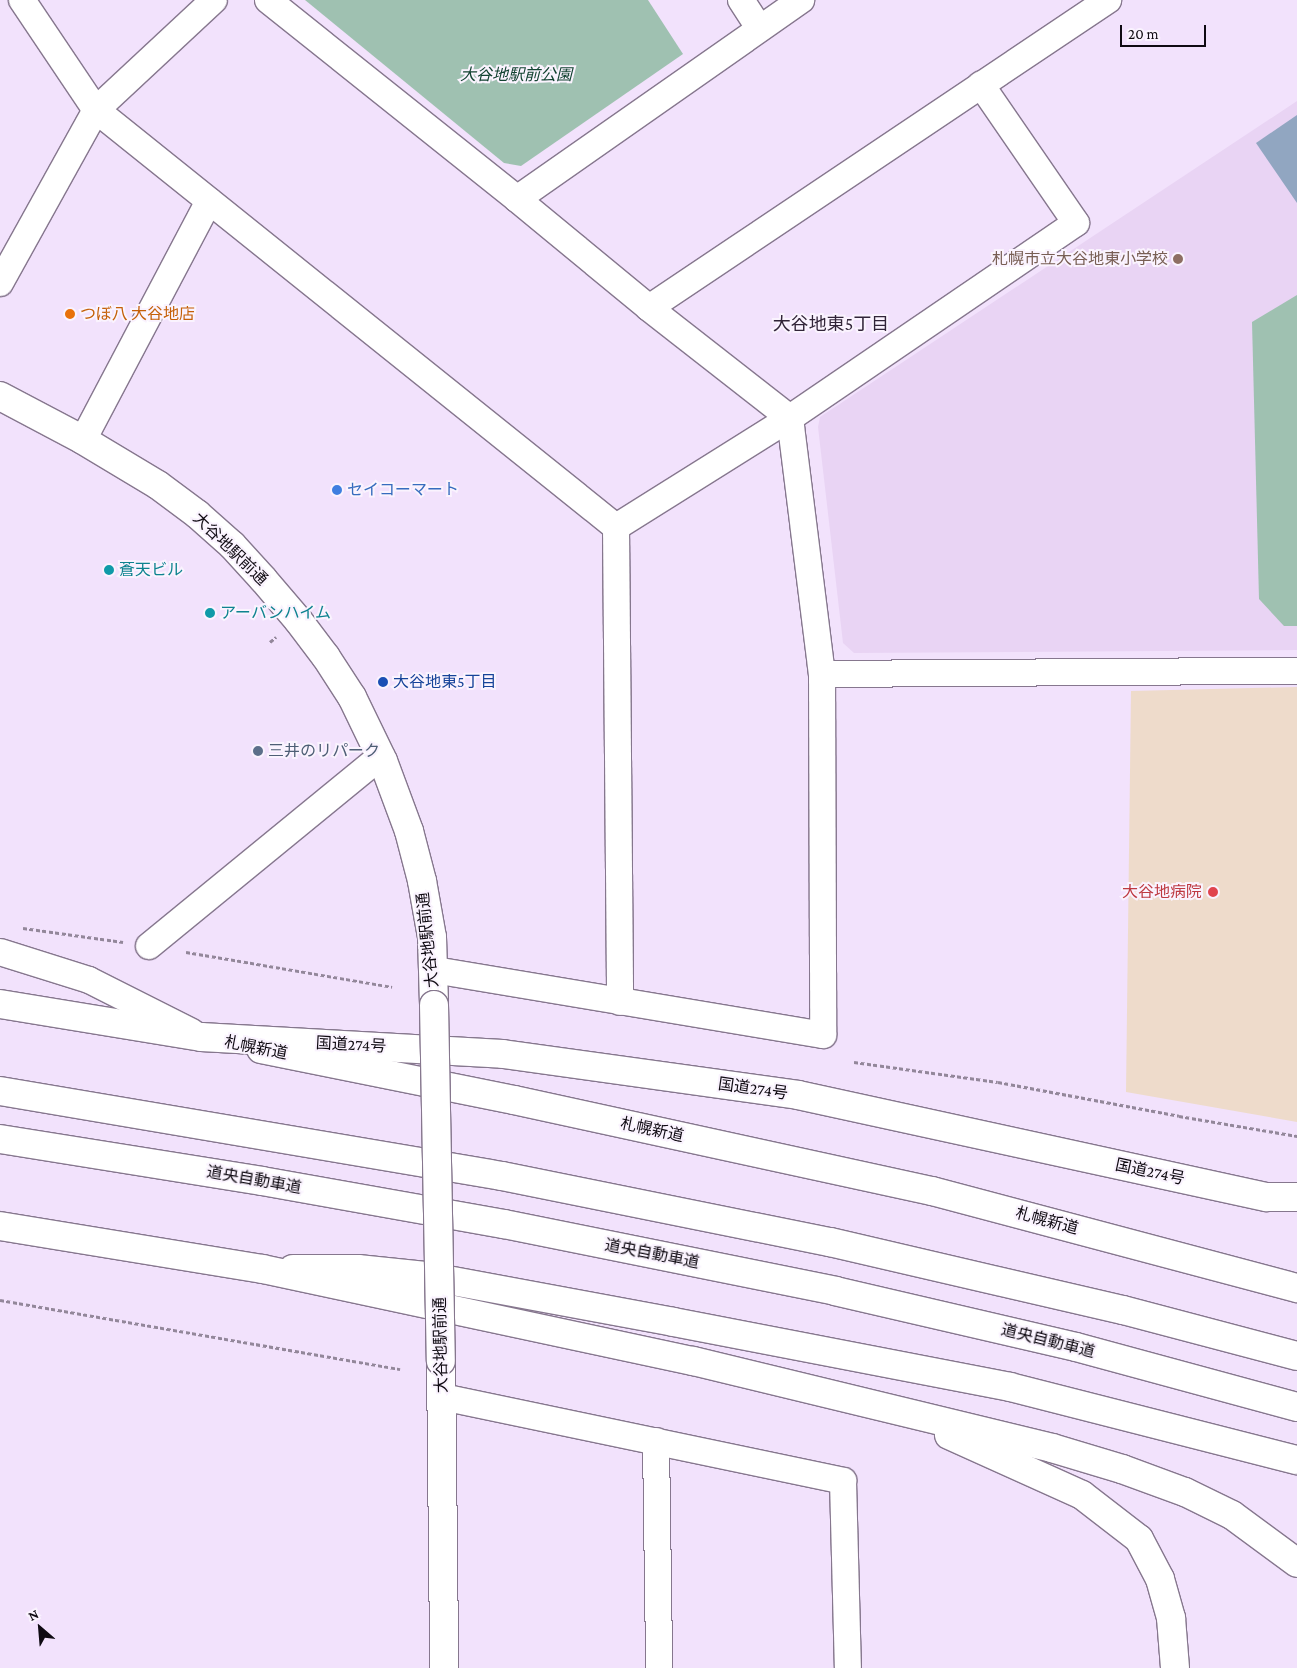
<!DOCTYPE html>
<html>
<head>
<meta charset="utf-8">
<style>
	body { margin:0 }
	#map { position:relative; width:1297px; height:1668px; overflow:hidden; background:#f2e2fc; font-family:"Crimson Pro","Noto Sans JP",serif }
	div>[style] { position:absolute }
	.built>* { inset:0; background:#e9d4f4 }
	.medical>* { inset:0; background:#eedbcb }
	.green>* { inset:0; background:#9fc1b1 }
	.water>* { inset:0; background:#91a6c1 }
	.path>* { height:3px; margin-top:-1.5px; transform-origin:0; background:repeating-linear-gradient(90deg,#93879a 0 4px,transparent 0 6.5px) }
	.roads { filter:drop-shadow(1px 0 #86778e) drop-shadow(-1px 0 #86778e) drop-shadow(0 1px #86778e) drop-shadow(0 -1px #86778e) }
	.street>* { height:26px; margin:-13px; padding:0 13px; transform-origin:13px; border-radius:13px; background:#fff }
	.secondary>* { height:28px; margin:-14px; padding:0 14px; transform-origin:14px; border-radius:14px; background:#fff }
	.highway>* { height:28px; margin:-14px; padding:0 14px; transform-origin:14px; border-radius:14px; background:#fff }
	.bridges { filter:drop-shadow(1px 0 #86778e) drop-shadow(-1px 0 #86778e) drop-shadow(0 1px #86778e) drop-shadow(0 -1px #86778e) }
	.secondary-bridge>* { height:28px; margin:-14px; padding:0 14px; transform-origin:14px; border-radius:14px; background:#fff }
	.dots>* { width:14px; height:14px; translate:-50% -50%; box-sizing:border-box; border:2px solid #faf3fe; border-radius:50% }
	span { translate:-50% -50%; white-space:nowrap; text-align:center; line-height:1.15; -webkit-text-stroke:4px #faf3fe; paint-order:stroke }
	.park-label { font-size:16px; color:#124331; font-style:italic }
	.education-label { font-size:16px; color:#785e54 }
	.right { translate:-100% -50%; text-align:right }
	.food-label { font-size:16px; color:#c56008 }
	.left { translate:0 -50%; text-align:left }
	.shop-label { font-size:16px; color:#366cbe }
	.street-label { font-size:16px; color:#0f0a12 }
	.culture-label { font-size:16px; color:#0d838f }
	.transit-label { font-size:16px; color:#164399 }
	.service-label { font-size:16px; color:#4e5e75 }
	.health-label { font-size:16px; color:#be3a42 }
	.neighbourhood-label { font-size:18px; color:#312438 }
	.north { position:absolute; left:15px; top:1603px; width:50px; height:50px; -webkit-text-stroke:4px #faf3fe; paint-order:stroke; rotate:333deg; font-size:14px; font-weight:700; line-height:20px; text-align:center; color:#0f0a12 }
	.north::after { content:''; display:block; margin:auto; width:18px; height:22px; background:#0f0a12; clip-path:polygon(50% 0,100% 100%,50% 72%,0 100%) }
	.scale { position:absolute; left:1120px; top:25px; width:86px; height:22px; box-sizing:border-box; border:2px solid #0f0a12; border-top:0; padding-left:6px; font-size:15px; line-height:18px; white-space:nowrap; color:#0f0a12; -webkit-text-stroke:4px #faf3fe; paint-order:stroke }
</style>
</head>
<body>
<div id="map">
	<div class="built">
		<i style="clip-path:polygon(1297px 101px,1297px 650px,854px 653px,843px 643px,818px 427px,820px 417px)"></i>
	</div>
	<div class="medical">
		<i style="clip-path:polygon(1297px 687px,1297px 1122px,1126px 1092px,1131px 691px)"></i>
	</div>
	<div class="green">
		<i style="clip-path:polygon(305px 0,648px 0,683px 54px,521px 166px,504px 163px)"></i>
		<i style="clip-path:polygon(1297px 295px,1297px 626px,1284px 626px,1259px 599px,1252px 322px)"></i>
	</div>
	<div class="water">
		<i style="clip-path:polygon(1297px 115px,1297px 203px,1256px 143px)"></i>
	</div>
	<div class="path">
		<i style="left:270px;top:642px;width:8px;rotate:-40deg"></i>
		<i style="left:23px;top:928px;width:101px;rotate:8deg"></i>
		<i style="left:186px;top:952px;width:209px;rotate:9.6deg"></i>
		<i style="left:854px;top:1062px;width:145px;rotate:7.9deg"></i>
		<i style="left:998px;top:1082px;width:184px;rotate:10.6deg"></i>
		<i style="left:1179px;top:1116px;width:120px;rotate:9.6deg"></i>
		<i style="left:0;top:1300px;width:406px;rotate:9.8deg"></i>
	</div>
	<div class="roads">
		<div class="street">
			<i style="left:22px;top:0;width:133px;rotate:56.1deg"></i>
			<i style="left:96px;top:110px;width:667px;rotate:38.73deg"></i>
			<i style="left:616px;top:527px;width:475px;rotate:89.5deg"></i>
			<i style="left:268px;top:0;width:319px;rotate:38.6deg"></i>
			<i style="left:517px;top:199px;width:171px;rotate:39.5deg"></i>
			<i style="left:649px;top:308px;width:179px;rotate:38deg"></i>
			<i style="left:790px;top:418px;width:258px;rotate:82.9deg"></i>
			<i style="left:822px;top:674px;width:361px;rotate:89.8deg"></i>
			<i style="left:823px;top:1035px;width:394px;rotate:-170.5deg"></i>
			<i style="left:741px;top:0;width:33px;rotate:57deg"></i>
			<i style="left:517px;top:199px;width:347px;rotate:-35deg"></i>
			<i style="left:0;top:283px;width:198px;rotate:-61deg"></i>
			<i style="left:96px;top:110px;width:161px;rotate:-43deg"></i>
			<i style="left:649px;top:308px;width:553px;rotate:-33.86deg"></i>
			<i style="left:83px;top:440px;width:270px;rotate:-62.2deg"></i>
			<i style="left:616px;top:527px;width:205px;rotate:-32.1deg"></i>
			<i style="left:790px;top:418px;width:346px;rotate:-34.3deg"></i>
			<i style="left:1076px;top:223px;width:168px;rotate:-124.5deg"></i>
			<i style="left:822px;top:674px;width:475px;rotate:-0.4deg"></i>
			<i style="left:149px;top:946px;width:300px;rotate:-39.3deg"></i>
			<i style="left:0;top:952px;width:93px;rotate:17.5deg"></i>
			<i style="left:89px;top:980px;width:115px;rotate:26.8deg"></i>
			<i style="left:442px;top:1397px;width:410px;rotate:11.8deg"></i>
			<i style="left:843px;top:1481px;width:187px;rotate:88.5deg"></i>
			<i style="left:656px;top:1441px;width:227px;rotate:89.2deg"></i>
		</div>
		<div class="secondary">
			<i style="left:0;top:396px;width:94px;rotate:27.9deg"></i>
			<i style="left:83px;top:440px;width:87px;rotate:31deg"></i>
			<i style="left:158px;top:485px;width:49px;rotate:36.6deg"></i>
			<i style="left:197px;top:514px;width:47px;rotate:41.5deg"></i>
			<i style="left:232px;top:545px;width:46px;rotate:47.6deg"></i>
			<i style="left:263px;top:579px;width:54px;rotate:49.5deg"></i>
			<i style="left:298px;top:620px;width:46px;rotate:52.9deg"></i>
			<i style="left:326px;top:657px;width:48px;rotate:57deg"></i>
			<i style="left:352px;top:697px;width:71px;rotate:64.2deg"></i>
			<i style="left:383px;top:761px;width:75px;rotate:69.6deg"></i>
			<i style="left:409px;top:831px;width:52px;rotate:75.4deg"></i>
			<i style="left:422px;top:881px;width:57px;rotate:79.9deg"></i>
			<i style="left:432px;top:937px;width:68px;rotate:88.3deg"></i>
			<i style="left:261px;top:1049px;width:258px;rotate:11.4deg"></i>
			<i style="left:514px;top:1100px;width:428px;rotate:12.3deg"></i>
			<i style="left:932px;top:1191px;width:378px;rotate:14.9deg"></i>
			<i style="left:293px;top:1269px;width:65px"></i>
			<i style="left:358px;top:1269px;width:68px;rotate:5.9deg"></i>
			<i style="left:426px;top:1276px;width:251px;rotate:10.5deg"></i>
			<i style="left:673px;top:1322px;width:343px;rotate:10.9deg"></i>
			<i style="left:1010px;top:1387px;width:296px;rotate:14.3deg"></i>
			<i style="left:441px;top:1361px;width:307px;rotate:89.4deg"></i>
		</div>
		<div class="highway">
			<i style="left:0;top:1004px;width:204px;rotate:9.3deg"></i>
			<i style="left:201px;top:1037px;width:302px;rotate:3.2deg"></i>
			<i style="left:503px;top:1054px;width:298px;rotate:7.9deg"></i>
			<i style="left:798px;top:1095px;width:480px;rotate:12.3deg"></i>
			<i style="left:1267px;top:1197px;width:30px"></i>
			<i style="left:0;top:1091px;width:509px;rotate:9.61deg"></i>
			<i style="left:502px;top:1176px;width:335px;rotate:11.4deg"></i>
			<i style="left:830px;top:1242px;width:301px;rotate:13.1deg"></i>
			<i style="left:1123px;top:1310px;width:180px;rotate:14.8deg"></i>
			<i style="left:0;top:1139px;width:265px;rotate:9.1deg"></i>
			<i style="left:262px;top:1181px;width:246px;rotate:10.1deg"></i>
			<i style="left:504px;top:1224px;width:338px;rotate:11.4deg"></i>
			<i style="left:835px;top:1291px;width:247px;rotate:13.1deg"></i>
			<i style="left:1076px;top:1347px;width:229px;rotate:15.2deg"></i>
			<i style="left:0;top:1226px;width:266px;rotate:9.3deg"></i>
			<i style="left:263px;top:1269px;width:440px;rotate:12.1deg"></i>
			<i style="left:693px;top:1361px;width:369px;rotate:13.6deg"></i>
			<i style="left:1052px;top:1448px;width:73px;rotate:16.7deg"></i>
			<i style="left:1122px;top:1469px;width:67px;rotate:20.1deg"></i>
			<i style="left:1185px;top:1492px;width:52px;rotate:26.1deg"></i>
			<i style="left:1232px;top:1515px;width:81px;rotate:36.4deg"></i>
			<i style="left:949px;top:1435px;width:146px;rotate:24.3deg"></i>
			<i style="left:1082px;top:1495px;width:72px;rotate:37.7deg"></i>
			<i style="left:1139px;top:1539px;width:45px;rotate:62.3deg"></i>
			<i style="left:1160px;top:1579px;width:41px;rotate:74.2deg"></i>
			<i style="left:1171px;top:1618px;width:50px;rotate:85.4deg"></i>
		</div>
	</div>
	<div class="bridges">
		<div class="secondary-bridge">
			<i style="left:434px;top:1005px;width:356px;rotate:88.9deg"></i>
		</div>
	</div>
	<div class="dots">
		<i style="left:1178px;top:259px;background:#8d6e63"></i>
		<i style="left:70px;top:314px;background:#e8710a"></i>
		<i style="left:337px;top:490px;background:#3f7fe0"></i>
		<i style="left:109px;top:570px;background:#0f9aa8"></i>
		<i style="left:210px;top:613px;background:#0f9aa8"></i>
		<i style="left:383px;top:682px;background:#1a4fb4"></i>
		<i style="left:258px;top:751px;background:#5c6f8a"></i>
		<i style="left:1213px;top:892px;background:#e0444e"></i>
	</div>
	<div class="park-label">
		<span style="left:516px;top:75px">大谷地駅前公園</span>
	</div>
	<div class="education-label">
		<span class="right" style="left:1168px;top:259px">札幌市立大谷地東小学校</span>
	</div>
	<div class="food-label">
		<span class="left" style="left:80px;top:314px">つぼ八 大谷地店</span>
	</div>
	<div class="shop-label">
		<span class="left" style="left:347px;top:490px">セイコーマート</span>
	</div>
	<div class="street-label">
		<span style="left:230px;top:549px;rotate:44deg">大谷地駅前通</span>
		<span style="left:428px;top:940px;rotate:-96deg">大谷地駅前通</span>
		<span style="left:351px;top:1045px;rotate:3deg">国道274号</span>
		<span style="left:256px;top:1048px;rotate:11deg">札幌新道</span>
		<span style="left:753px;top:1089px;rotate:8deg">国道274号</span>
		<span style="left:652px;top:1130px;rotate:12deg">札幌新道</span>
		<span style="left:1150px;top:1172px;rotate:12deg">国道274号</span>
		<span style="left:254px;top:1180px;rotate:10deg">道央自動車道</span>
		<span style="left:1047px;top:1221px;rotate:15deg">札幌新道</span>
		<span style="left:652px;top:1254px;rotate:11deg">道央自動車道</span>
		<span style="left:1048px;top:1341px;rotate:14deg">道央自動車道</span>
		<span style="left:441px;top:1345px;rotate:-91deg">大谷地駅前通</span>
	</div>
	<div class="culture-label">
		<span class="left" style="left:119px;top:570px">蒼天ビル</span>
		<span class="left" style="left:220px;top:613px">アーバンハイム</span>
	</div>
	<div class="transit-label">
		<span class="left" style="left:393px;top:682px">大谷地東5丁目</span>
	</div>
	<div class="service-label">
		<span class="left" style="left:268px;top:751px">三井のリパーク</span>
	</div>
	<div class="health-label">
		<span class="right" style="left:1202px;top:892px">大谷地病院</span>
	</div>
	<div class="neighbourhood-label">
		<span style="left:831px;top:324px">大谷地東5丁目</span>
	</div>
	<div class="north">N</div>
	<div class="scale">20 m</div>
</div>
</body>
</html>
